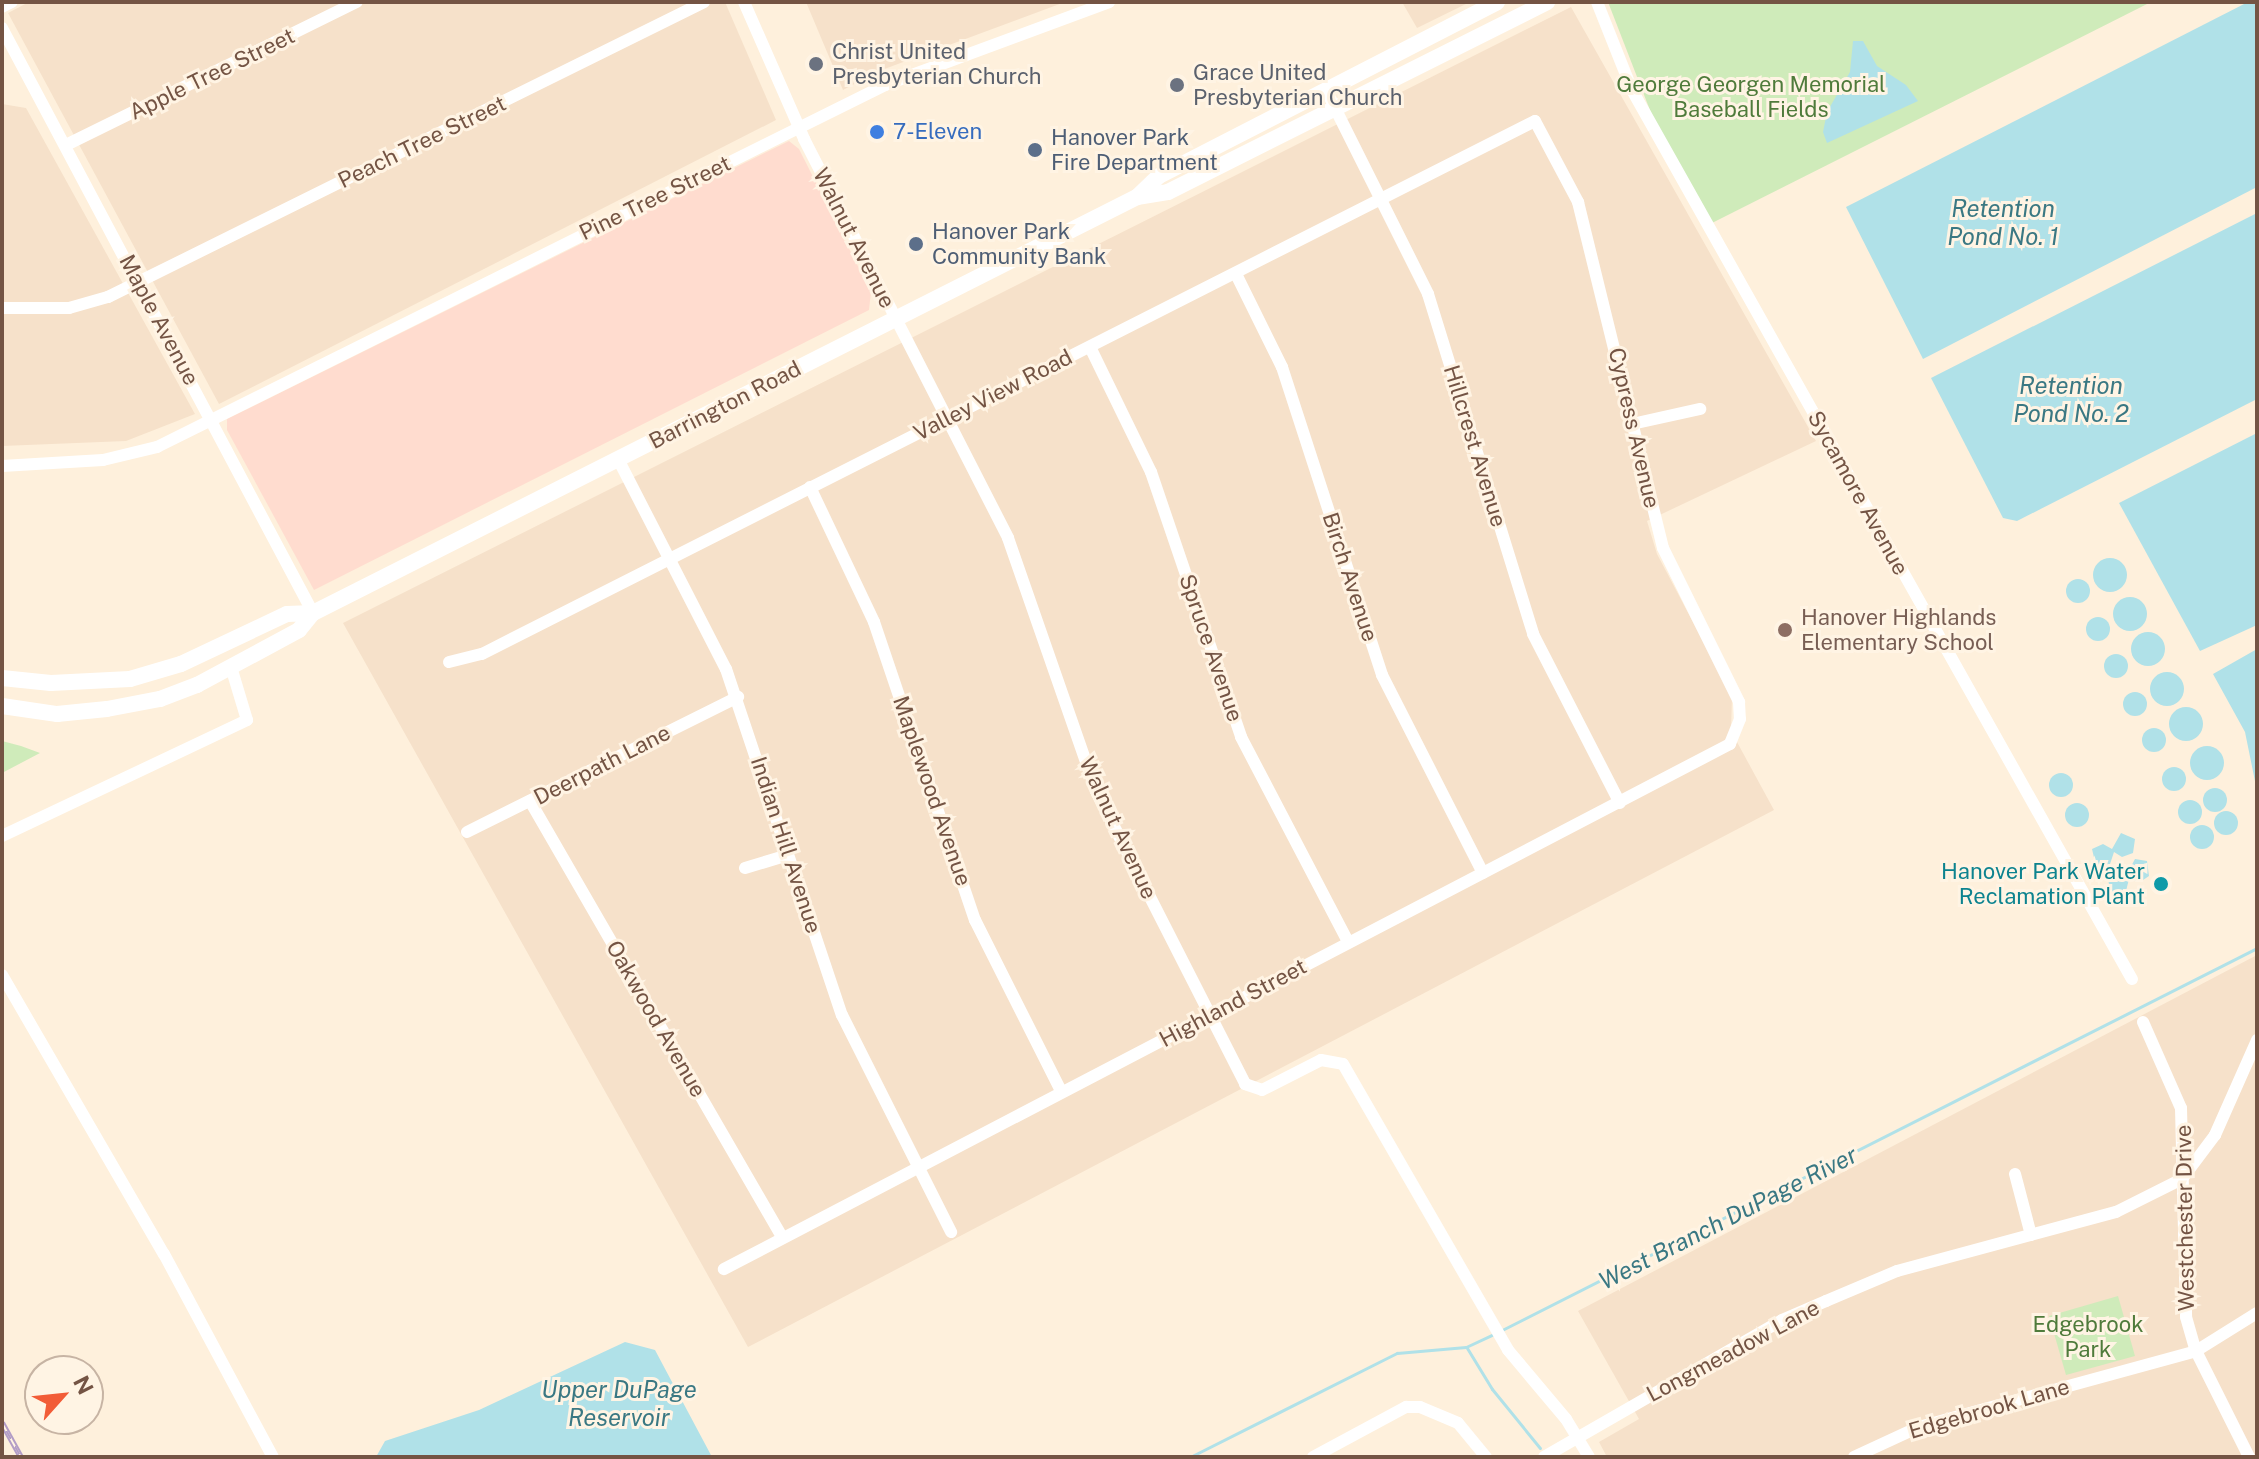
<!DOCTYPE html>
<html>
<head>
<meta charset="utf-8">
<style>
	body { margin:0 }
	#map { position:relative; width:2259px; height:1459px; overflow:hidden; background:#fef0dc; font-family:"Public Sans",sans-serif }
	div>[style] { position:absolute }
	.residential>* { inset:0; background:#f6e1ca }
	.commercial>* { inset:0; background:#ffdccf }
	.green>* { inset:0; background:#cfebba }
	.water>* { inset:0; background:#b0e1e8 }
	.round { border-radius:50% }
	.stream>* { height:3px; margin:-1.5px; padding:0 1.5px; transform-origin:1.5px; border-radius:1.5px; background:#b0e1e8 }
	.minor>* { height:12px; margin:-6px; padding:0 6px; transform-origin:6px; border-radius:6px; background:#fff }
	.secondary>* { height:16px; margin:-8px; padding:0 8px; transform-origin:8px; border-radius:8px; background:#fff }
	.rail>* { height:6px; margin-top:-3px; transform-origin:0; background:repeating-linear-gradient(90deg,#fff4e4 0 9px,#b29cc6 0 18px); box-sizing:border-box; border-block:2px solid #b29cc6 }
	.dots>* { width:22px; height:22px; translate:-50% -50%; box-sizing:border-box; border:4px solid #fff4e4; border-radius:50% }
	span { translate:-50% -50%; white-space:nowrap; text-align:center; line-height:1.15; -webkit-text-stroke:6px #fff4e4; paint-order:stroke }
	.worship-label { font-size:22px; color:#5b616d }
	.left { translate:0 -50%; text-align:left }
	.street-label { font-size:22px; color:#745444 }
	.park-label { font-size:22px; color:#4f7b3b }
	.shop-label { font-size:22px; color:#366cbe }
	.service-label { font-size:22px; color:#4e5e75 }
	.education-label { font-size:22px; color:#785e54 }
	.culture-label { font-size:22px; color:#0d838f }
	.right { translate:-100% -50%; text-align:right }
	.water-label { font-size:24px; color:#3a7883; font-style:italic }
	.frame { position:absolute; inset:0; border:4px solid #745444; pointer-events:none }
	.north { position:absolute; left:24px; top:1355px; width:80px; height:80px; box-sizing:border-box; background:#fff4e4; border:2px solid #c7b4a4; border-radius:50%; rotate:63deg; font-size:22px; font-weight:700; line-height:32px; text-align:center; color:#745444 }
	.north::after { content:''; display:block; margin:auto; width:28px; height:36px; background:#f25c37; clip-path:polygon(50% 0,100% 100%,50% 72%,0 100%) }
</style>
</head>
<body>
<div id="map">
	<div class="residential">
		<i style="clip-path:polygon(29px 2px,725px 2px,776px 120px,219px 404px,8px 13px)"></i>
		<i style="clip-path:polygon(806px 2px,1065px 2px,879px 71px,843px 90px)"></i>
		<i style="clip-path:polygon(1402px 2px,1470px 2px,1417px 28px)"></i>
		<i style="clip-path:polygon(1571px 7px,1816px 441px,1647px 521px,1657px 554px,1732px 696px,1731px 731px,1774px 810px,748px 1347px,343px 623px)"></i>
		<i style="clip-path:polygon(2px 104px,26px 108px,195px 414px,126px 441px,2px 446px)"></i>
		<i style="clip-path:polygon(2257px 955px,2257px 1457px,1607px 1457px,1599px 1442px,1639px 1419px,1578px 1311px)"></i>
	</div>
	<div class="commercial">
		<i style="clip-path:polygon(789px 141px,799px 149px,871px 292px,869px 310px,314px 590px,227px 430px,227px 419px)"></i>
	</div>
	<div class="green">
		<i style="clip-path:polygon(1608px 2px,2151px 2px,1712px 223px,1653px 118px)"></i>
		<i style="clip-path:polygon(2px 741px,21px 746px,40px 753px,2px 773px)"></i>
		<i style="clip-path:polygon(2118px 1296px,2135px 1356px,2066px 1375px,2049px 1316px)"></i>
	</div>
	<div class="water">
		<i style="clip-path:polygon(2248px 2px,2257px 2px,2257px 187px,1923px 359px,1846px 207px)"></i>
		<i style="clip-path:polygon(1853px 41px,1863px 41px,1877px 66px,1906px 85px,1918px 101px,1827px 143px,1823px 132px,1827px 112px,1850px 72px)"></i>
		<i style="clip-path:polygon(2257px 213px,2257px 399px,2017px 521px,2003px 518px,1931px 378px)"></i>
		<i style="clip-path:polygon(2257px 433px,2257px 625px,2200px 651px,2119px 503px)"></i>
		<i class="round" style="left:2093px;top:558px;width:34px;height:34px"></i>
		<i class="round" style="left:2066px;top:579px;width:24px;height:24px"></i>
		<i class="round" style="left:2113px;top:597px;width:34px;height:34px"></i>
		<i class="round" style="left:2086px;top:617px;width:24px;height:24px"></i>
		<i class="round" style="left:2131px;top:632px;width:34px;height:34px"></i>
		<i style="clip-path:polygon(2257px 649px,2257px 791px,2245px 732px,2213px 674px)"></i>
		<i class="round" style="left:2104px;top:654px;width:24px;height:24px"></i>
		<i class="round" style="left:2150px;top:672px;width:34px;height:34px"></i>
		<i class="round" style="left:2123px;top:692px;width:24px;height:24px"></i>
		<i class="round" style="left:2169px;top:707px;width:34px;height:34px"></i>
		<i class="round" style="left:2142px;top:728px;width:24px;height:24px"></i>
		<i class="round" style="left:2190px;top:746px;width:34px;height:34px"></i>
		<i class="round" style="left:2162px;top:767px;width:24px;height:24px"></i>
		<i class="round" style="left:2049px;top:773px;width:24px;height:24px"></i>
		<i class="round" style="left:2203px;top:788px;width:24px;height:24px"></i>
		<i class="round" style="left:2178px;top:800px;width:24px;height:24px"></i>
		<i class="round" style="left:2065px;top:803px;width:24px;height:24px"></i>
		<i class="round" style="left:2214px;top:811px;width:24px;height:24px"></i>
		<i class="round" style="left:2190px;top:825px;width:24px;height:24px"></i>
		<i style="clip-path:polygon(2121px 833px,2135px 839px,2133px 853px,2122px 857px,2114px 852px,2110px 864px,2096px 866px,2092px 849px,2103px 844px,2112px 849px)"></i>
		<i style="clip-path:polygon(2135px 859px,2147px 861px,2149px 876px,2140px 882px,2129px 879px,2126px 891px,2111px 893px,2107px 875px,2118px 870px,2127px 874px)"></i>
		<i style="clip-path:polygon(625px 1342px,655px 1350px,712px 1457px,376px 1457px,385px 1441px,479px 1410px)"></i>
	</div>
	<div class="stream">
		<i style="left:1500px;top:1331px;width:848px;rotate:-26.84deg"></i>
		<i style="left:1467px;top:1348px;width:48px;rotate:58.6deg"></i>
		<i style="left:1492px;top:1389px;width:76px;rotate:50.9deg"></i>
		<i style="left:1190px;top:1457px;width:232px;rotate:-26.7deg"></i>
		<i style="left:1397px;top:1353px;width:69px;rotate:-5deg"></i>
		<i style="left:1466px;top:1347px;width:31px;rotate:-25deg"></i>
	</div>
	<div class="minor">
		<i style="left:744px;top:2px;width:150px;rotate:66.3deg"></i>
		<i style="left:804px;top:139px;width:448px;rotate:62.9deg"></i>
		<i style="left:1008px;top:538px;width:268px;rotate:70.8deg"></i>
		<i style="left:1096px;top:791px;width:329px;rotate:63deg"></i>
		<i style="left:1245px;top:1084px;width:18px;rotate:19deg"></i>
		<i style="left:1262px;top:1090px;width:66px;rotate:-27deg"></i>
		<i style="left:1321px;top:1060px;width:22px;rotate:10deg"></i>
		<i style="left:1343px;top:1064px;width:330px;rotate:60deg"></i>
		<i style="left:1508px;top:1350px;width:90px;rotate:50deg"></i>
		<i style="left:1566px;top:1419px;width:44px;rotate:58.8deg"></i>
		<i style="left:1597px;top:2px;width:95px;rotate:68.3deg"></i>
		<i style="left:1632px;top:90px;width:1020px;rotate:60.65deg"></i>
		<i style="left:2px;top:7px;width:11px;rotate:-27deg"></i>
		<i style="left:2px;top:28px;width:663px;rotate:62deg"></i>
		<i style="left:1326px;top:90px;width:228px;rotate:63.4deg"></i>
		<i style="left:1428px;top:294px;width:356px;rotate:72.8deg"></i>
		<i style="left:1533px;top:634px;width:190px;rotate:62.8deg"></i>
		<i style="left:66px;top:145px;width:324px;rotate:-26.2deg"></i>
		<i style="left:1236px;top:274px;width:104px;rotate:63.7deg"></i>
		<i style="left:1282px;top:367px;width:324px;rotate:72deg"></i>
		<i style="left:1382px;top:675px;width:222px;rotate:63deg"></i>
		<i style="left:2px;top:308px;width:67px"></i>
		<i style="left:69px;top:308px;width:41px;rotate:-15.8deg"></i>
		<i style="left:108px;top:297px;width:665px;rotate:-26.33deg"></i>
		<i style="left:1090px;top:347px;width:139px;rotate:64deg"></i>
		<i style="left:1151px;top:472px;width:280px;rotate:71.2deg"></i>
		<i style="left:1241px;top:737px;width:231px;rotate:62.4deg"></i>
		<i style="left:1632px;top:424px;width:70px;rotate:-12.4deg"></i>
		<i style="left:618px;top:459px;width:236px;rotate:62.8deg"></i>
		<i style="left:726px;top:669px;width:365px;rotate:71.5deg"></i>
		<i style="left:842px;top:1015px;width:243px;rotate:63.3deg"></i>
		<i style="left:2px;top:466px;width:101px;rotate:-3.4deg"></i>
		<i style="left:103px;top:460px;width:56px;rotate:-13.5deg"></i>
		<i style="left:157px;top:447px;width:813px;rotate:-26.44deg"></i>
		<i style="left:885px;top:85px;width:239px;rotate:-20.3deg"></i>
		<i style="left:810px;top:487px;width:149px;rotate:64.6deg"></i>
		<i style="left:874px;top:622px;width:315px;rotate:71.3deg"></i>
		<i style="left:975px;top:920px;width:191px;rotate:63.3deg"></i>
		<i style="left:449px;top:662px;width:34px;rotate:-14deg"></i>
		<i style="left:482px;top:654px;width:1180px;rotate:-26.85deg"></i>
		<i style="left:1535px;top:121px;width:92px;rotate:62deg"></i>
		<i style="left:1578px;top:202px;width:356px;rotate:76.2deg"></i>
		<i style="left:1663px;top:548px;width:172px;rotate:63.7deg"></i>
		<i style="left:1739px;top:702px;width:17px;rotate:87deg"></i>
		<i style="left:1740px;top:719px;width:27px;rotate:112deg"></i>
		<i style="left:1730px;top:744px;width:1135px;rotate:152.44deg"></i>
		<i style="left:530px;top:801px;width:504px;rotate:59.97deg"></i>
		<i style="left:467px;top:832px;width:303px;rotate:-26.5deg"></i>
		<i style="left:2px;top:836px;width:271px;rotate:-25.3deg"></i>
		<i style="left:247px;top:720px;width:55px;rotate:-106.8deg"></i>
		<i style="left:745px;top:868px;width:45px;rotate:-16.8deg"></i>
		<i style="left:2px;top:975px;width:323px;rotate:59.9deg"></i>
		<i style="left:164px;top:1254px;width:230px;rotate:61.8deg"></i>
		<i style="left:2143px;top:1022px;width:94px;rotate:66.2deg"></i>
		<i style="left:2181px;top:1108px;width:209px;rotate:88.6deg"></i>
		<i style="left:2186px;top:1317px;width:35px;rotate:74deg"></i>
		<i style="left:2196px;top:1351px;width:119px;rotate:63.4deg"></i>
		<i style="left:2015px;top:1174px;width:63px;rotate:75.3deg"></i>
		<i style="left:1313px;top:1457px;width:106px;rotate:-28.3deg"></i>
		<i style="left:1406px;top:1407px;width:14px"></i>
		<i style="left:1420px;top:1407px;width:41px;rotate:22.8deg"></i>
		<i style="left:1458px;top:1423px;width:44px;rotate:50.5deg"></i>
		<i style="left:1544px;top:1457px;width:275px;rotate:-29.9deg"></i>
		<i style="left:1782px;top:1320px;width:48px;rotate:-23.4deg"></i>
		<i style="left:1826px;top:1301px;width:77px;rotate:-22.9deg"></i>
		<i style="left:1897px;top:1271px;width:227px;rotate:-15.1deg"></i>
		<i style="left:2116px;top:1212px;width:74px;rotate:-26.6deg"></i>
		<i style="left:2182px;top:1179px;width:55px;rotate:-53.1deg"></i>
		<i style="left:2215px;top:1135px;width:104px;rotate:-66.1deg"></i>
		<i style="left:1854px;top:1457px;width:72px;rotate:-24.8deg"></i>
		<i style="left:1919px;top:1427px;width:287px;rotate:-15.3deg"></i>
		<i style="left:2196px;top:1351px;width:72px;rotate:-31.9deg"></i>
	</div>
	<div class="secondary">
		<i style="left:1137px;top:197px;width:31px;rotate:-9deg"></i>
		<i style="left:1168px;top:192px;width:424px;rotate:-26.6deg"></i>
		<i style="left:2px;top:678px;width:49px;rotate:5.8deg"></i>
		<i style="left:51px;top:683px;width:79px;rotate:-2.9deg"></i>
		<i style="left:130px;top:679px;width:53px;rotate:-16.4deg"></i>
		<i style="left:181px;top:664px;width:117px;rotate:-25.3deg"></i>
		<i style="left:287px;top:614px;width:26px;rotate:-2deg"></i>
		<i style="left:2px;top:706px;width:56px;rotate:8.3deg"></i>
		<i style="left:57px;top:714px;width:50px;rotate:-5.7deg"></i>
		<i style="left:107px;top:709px;width:54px;rotate:-10.7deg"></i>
		<i style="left:160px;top:699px;width:40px;rotate:-21deg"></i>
		<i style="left:197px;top:685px;width:116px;rotate:-28.3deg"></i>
		<i style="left:299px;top:630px;width:22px;rotate:-51deg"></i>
		<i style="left:313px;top:613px;width:923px;rotate:-26.79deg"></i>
		<i style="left:1137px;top:197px;width:30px;rotate:-44deg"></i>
		<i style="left:1159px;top:176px;width:380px;rotate:-27.2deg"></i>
	</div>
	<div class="rail">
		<i style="left:2px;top:1423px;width:39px;rotate:61deg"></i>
	</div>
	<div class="dots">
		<i style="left:816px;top:64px;background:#6b7280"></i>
		<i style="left:1177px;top:85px;background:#6b7280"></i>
		<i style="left:877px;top:132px;background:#3f7fe0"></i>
		<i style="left:1035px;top:150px;background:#5c6f8a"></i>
		<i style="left:916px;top:244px;background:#5c6f8a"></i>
		<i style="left:1785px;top:630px;background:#8d6e63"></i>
		<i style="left:2161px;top:884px;background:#0f9aa8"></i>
	</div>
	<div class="worship-label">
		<span class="left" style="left:832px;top:64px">Christ United<br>Presbyterian Church</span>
		<span class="left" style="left:1193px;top:85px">Grace United<br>Presbyterian Church</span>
	</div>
	<div class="street-label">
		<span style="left:212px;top:74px;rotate:-26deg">Apple Tree Street</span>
		<span style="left:422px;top:142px;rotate:-26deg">Peach Tree Street</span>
		<span style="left:655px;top:198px;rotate:-26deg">Pine Tree Street</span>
		<span style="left:854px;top:238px;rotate:63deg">Walnut Avenue</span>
		<span style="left:159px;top:320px;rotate:62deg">Maple Avenue</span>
		<span style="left:993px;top:395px;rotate:-27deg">Valley View Road</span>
		<span style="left:725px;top:405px;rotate:-27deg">Barrington Road</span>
		<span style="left:1634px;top:428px;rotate:77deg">Cypress Avenue</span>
		<span style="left:1475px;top:446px;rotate:73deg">Hillcrest Avenue</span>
		<span style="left:1858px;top:493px;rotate:61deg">Sycamore Avenue</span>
		<span style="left:1350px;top:577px;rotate:72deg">Birch Avenue</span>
		<span style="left:1211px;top:648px;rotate:71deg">Spruce Avenue</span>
		<span style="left:602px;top:765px;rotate:-27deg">Deerpath Lane</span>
		<span style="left:932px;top:791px;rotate:71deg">Maplewood Avenue</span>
		<span style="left:1118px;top:828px;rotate:65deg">Walnut Avenue</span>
		<span style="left:786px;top:845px;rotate:72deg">Indian Hill Avenue</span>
		<span style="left:1233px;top:1003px;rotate:-28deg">Highland Street</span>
		<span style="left:656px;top:1019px;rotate:60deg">Oakwood Avenue</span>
		<span style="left:2185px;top:1218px;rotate:-91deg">Westchester Drive</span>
		<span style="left:1733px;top:1351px;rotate:-28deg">Longmeadow Lane</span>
		<span style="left:1989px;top:1409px;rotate:-16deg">Edgebrook Lane</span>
	</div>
	<div class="park-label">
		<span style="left:1751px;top:97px">George Georgen Memorial<br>Baseball Fields</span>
		<span style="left:2088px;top:1337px">Edgebrook<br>Park</span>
	</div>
	<div class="shop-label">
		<span class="left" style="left:893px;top:132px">7-Eleven</span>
	</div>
	<div class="service-label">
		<span class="left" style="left:1051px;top:150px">Hanover Park<br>Fire Department</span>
		<span class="left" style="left:932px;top:244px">Hanover Park<br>Community Bank</span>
	</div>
	<div class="education-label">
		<span class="left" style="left:1801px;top:630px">Hanover Highlands<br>Elementary School</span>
	</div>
	<div class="culture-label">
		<span class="right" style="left:2145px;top:884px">Hanover Park Water<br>Reclamation Plant</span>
	</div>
	<div class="water-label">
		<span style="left:2003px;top:223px">Retention<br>Pond No. 1</span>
		<span style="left:2071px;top:400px">Retention<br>Pond No. 2</span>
		<span style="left:1728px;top:1218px;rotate:-27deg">West Branch DuPage River</span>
		<span style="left:619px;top:1404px">Upper DuPage<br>Reservoir</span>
	</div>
	<div class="frame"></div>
	<div class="north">N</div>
</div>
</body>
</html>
